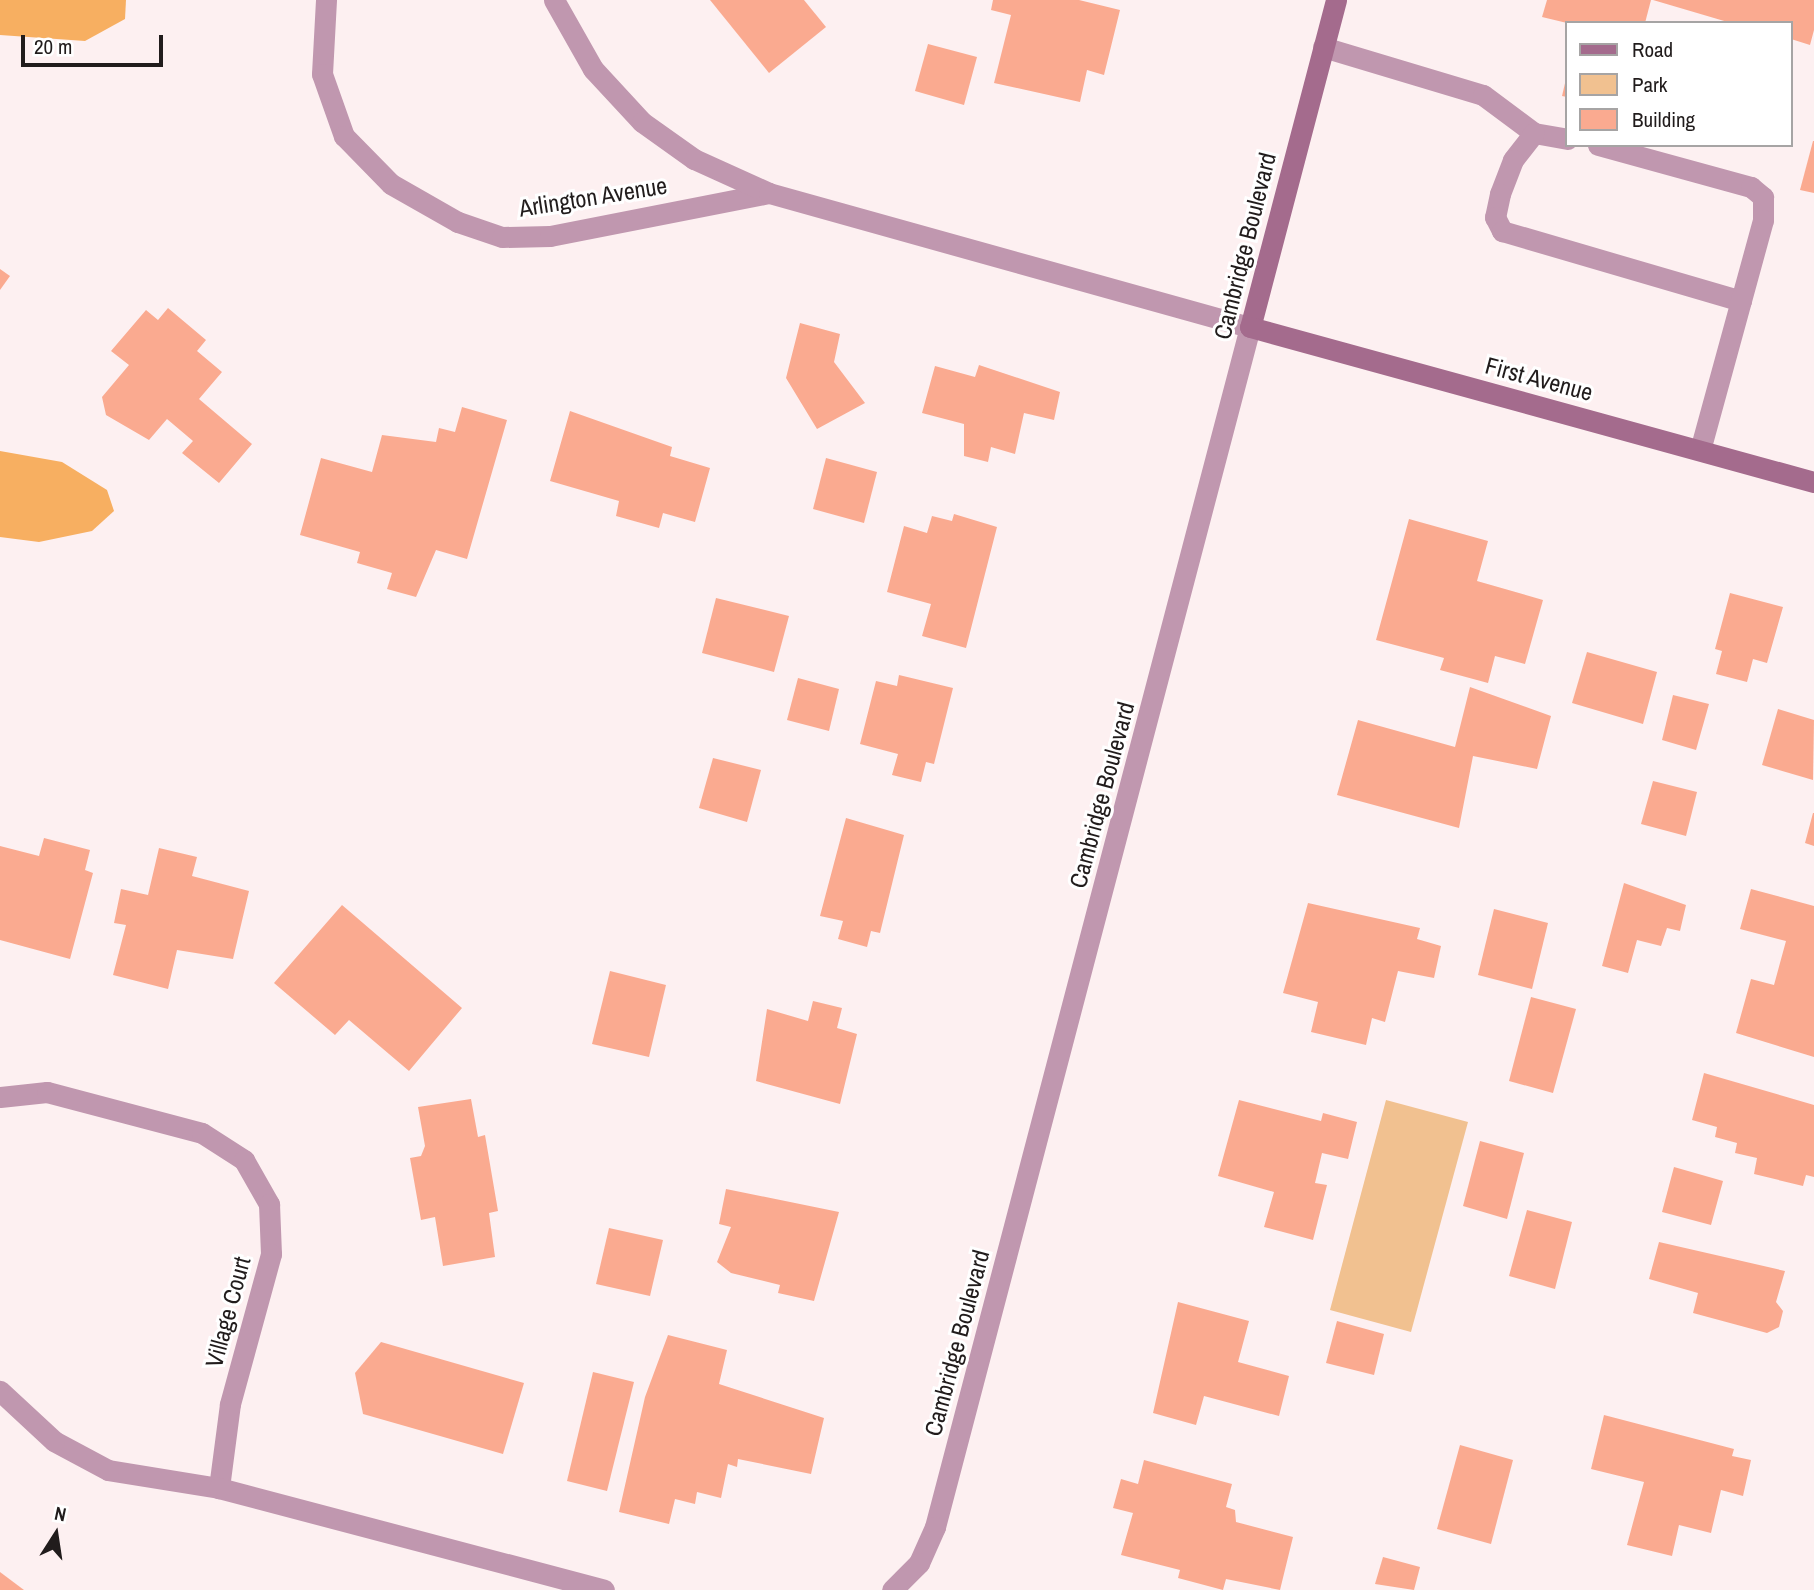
<!DOCTYPE html>
<html>
<head>
<meta charset="utf-8">
<style>
	body { margin:0 }
	#map { position:relative; width:1814px; height:1590px; overflow:hidden; background:#fdf0f1; font-family:"Archivo Narrow",sans-serif }
	div>[style] { position:absolute }
	.green>* { inset:0; background:#f1c190 }
	.forest>* { inset:0; background:#f7af61 }
	.building>* { inset:0; background:#faaa90 }
	.lane>* { height:21px; margin:-10.5px; padding:0 10.5px; transform-origin:10.5px; border-radius:10.5px; background:#c097af }
	.street>* { height:21px; margin:-10.5px; padding:0 10.5px; transform-origin:10.5px; border-radius:10.5px; background:#c097af }
	.secondary>* { height:21px; margin:-10.5px; padding:0 10.5px; transform-origin:10.5px; border-radius:10.5px; background:#a46b8d }
	span { translate:-50% -50%; white-space:nowrap; text-align:center; line-height:1.15; -webkit-text-stroke:6px #fff; paint-order:stroke }
	.street-label { font-size:24px; color:#211c1c }
	.legend { position:absolute; left:1565px; top:21px; width:228px; height:126px; box-sizing:border-box; background:#fff; border:2px solid #a6a4a4; margin:0; padding:9px 12px; list-style:none; font-size:21px; color:#211c1c }
	.legend li { display:flex; align-items:center; gap:14px; height:35px }
	.legend b { width:35px; border:2px solid #a6a4a4 }
	.north { position:absolute; left:21px; top:1499px; width:70px; height:70px; -webkit-text-stroke:5px #fff; paint-order:stroke; rotate:12deg; font-size:19px; font-weight:700; line-height:28px; text-align:center; color:#211c1c }
	.north::after { content:''; display:block; margin:auto; width:24px; height:32px; background:#211c1c; clip-path:polygon(50% 0,100% 100%,50% 72%,0 100%) }
	.scale { position:absolute; left:21px; top:35px; width:142px; height:32px; box-sizing:border-box; border:4px solid #211c1c; border-top:0; padding-left:9px; font-size:21px; line-height:24px; white-space:nowrap; color:#211c1c; -webkit-text-stroke:5px #fff; paint-order:stroke }
</style>
</head>
<body>
<div id="map">
	<div class="green">
		<i style="clip-path:polygon(1386px 1100px,1468px 1122px,1411px 1332px,1330px 1310px)"></i>
	</div>
	<div class="forest">
		<i style="clip-path:polygon(0 0,126px 0,125px 19px,85px 41px,0 35px)"></i>
		<i style="clip-path:polygon(0 451px,62px 462px,107px 490px,114px 511px,92px 531px,39px 542px,0 537px)"></i>
	</div>
	<div class="building">
		<i style="clip-path:polygon(710px 0,804px 0,826px 27px,769px 73px)"></i>
		<i style="clip-path:polygon(993px 0,1079px 0,1120px 10px,1104px 75px,1087px 70px,1080px 102px,994px 83px,1011px 15px,991px 10px)"></i>
		<i style="clip-path:polygon(1547px 0,1651px 0,1645px 23px,1567px 23px,1542px 17px)"></i>
		<i style="clip-path:polygon(1653px 0,1814px 0,1814px 30px,1810px 45px,1791px 39px,1791px 23px,1731px 23px)"></i>
		<i style="clip-path:polygon(928px 44px,977px 57px,964px 105px,915px 91px)"></i>
		<i style="clip-path:polygon(1566px 79px,1567px 79px,1567px 97px,1562px 96px)"></i>
		<i style="clip-path:polygon(1813px 141px,1814px 141px,1814px 193px,1800px 190px)"></i>
		<i style="clip-path:polygon(0 269px,10px 276px,0 290px)"></i>
		<i style="clip-path:polygon(168px 308px,206px 340px,197px 351px,222px 372px,199px 399px,252px 444px,219px 483px,182px 453px,193px 441px,167px 419px,149px 440px,106px 415px,102px 397px,129px 365px,111px 351px,146px 310px,158px 320px)"></i>
		<i style="clip-path:polygon(800px 323px,840px 334px,834px 362px,865px 403px,817px 429px,786px 378px)"></i>
		<i style="clip-path:polygon(979px 365px,1060px 392px,1054px 420px,1024px 413px,1015px 454px,991px 447px,988px 462px,964px 456px,964px 424px,922px 413px,935px 366px,975px 377px)"></i>
		<i style="clip-path:polygon(462px 407px,507px 420px,467px 559px,436px 550px,416px 597px,387px 589px,392px 573px,357px 563px,360px 552px,300px 535px,321px 458px,372px 472px,382px 435px,436px 442px,439px 428px,455px 432px)"></i>
		<i style="clip-path:polygon(570px 411px,672px 447px,670px 456px,710px 468px,695px 522px,663px 513px,659px 528px,616px 516px,619px 501px,550px 481px)"></i>
		<i style="clip-path:polygon(826px 458px,877px 472px,864px 523px,813px 509px)"></i>
		<i style="clip-path:polygon(954px 514px,997px 527px,966px 648px,922px 636px,931px 604px,887px 592px,904px 526px,927px 533px,932px 516px,952px 521px)"></i>
		<i style="clip-path:polygon(1409px 519px,1488px 541px,1477px 581px,1543px 600px,1525px 664px,1495px 656px,1488px 683px,1440px 670px,1444px 658px,1376px 640px)"></i>
		<i style="clip-path:polygon(1730px 593px,1783px 607px,1767px 663px,1753px 659px,1747px 682px,1716px 674px,1722px 651px,1715px 649px)"></i>
		<i style="clip-path:polygon(716px 598px,789px 616px,774px 672px,702px 653px)"></i>
		<i style="clip-path:polygon(1587px 652px,1657px 672px,1643px 724px,1572px 703px)"></i>
		<i style="clip-path:polygon(899px 675px,953px 688px,934px 764px,926px 762px,921px 782px,892px 775px,898px 754px,860px 744px,876px 681px,897px 686px)"></i>
		<i style="clip-path:polygon(798px 678px,839px 689px,829px 731px,787px 720px)"></i>
		<i style="clip-path:polygon(1470px 687px,1551px 716px,1537px 769px,1473px 756px,1459px 828px,1337px 795px,1358px 720px,1455px 747px)"></i>
		<i style="clip-path:polygon(1673px 695px,1709px 704px,1696px 750px,1662px 740px)"></i>
		<i style="clip-path:polygon(1778px 709px,1814px 720px,1813px 780px,1762px 765px)"></i>
		<i style="clip-path:polygon(713px 758px,761px 770px,747px 822px,699px 808px)"></i>
		<i style="clip-path:polygon(1653px 781px,1697px 792px,1686px 836px,1641px 824px)"></i>
		<i style="clip-path:polygon(1813px 813px,1814px 813px,1814px 846px,1805px 843px)"></i>
		<i style="clip-path:polygon(846px 818px,904px 835px,880px 933px,871px 931px,867px 947px,838px 939px,843px 921px,820px 916px)"></i>
		<i style="clip-path:polygon(44px 838px,90px 850px,85px 870px,93px 873px,70px 959px,0 940px,0 846px,39px 856px)"></i>
		<i style="clip-path:polygon(159px 848px,197px 857px,192px 876px,249px 891px,233px 959px,177px 950px,168px 989px,113px 975px,126px 925px,114px 923px,121px 889px,148px 895px)"></i>
		<i style="clip-path:polygon(1624px 883px,1686px 905px,1680px 931px,1667px 928px,1661px 946px,1637px 940px,1628px 973px,1602px 966px)"></i>
		<i style="clip-path:polygon(1751px 889px,1814px 906px,1814px 1057px,1736px 1033px,1751px 979px,1774px 985px,1786px 941px,1740px 929px)"></i>
		<i style="clip-path:polygon(1308px 903px,1420px 928px,1417px 939px,1441px 946px,1434px 978px,1398px 971px,1385px 1022px,1372px 1018px,1366px 1045px,1311px 1032px,1318px 1002px,1283px 993px)"></i>
		<i style="clip-path:polygon(342px 905px,462px 1008px,409px 1071px,349px 1020px,335px 1035px,274px 983px)"></i>
		<i style="clip-path:polygon(1494px 909px,1548px 923px,1532px 989px,1478px 975px)"></i>
		<i style="clip-path:polygon(610px 971px,666px 985px,649px 1057px,592px 1044px)"></i>
		<i style="clip-path:polygon(1531px 997px,1576px 1009px,1553px 1093px,1509px 1081px)"></i>
		<i style="clip-path:polygon(813px 1001px,842px 1008px,837px 1028px,857px 1034px,840px 1104px,756px 1081px,767px 1009px,808px 1021px)"></i>
		<i style="clip-path:polygon(1704px 1073px,1814px 1105px,1814px 1177px,1806px 1175px,1803px 1186px,1754px 1174px,1757px 1158px,1735px 1153px,1737px 1143px,1715px 1137px,1717px 1127px,1692px 1120px)"></i>
		<i style="clip-path:polygon(471px 1099px,478px 1137px,485px 1135px,498px 1211px,489px 1213px,495px 1257px,443px 1266px,435px 1217px,421px 1220px,410px 1158px,421px 1156px,425px 1146px,418px 1107px)"></i>
		<i style="clip-path:polygon(1239px 1100px,1321px 1121px,1323px 1113px,1357px 1122px,1348px 1159px,1322px 1153px,1315px 1183px,1327px 1185px,1313px 1240px,1264px 1227px,1274px 1192px,1218px 1176px)"></i>
		<i style="clip-path:polygon(1480px 1141px,1524px 1153px,1507px 1219px,1463px 1206px)"></i>
		<i style="clip-path:polygon(1674px 1167px,1723px 1181px,1711px 1225px,1662px 1212px)"></i>
		<i style="clip-path:polygon(726px 1189px,839px 1212px,814px 1301px,778px 1293px,780px 1285px,731px 1273px,717px 1262px,731px 1227px,719px 1224px)"></i>
		<i style="clip-path:polygon(1527px 1210px,1572px 1222px,1555px 1289px,1509px 1276px)"></i>
		<i style="clip-path:polygon(609px 1228px,663px 1240px,650px 1296px,596px 1284px)"></i>
		<i style="clip-path:polygon(1659px 1242px,1785px 1271px,1776px 1302px,1783px 1311px,1779px 1327px,1767px 1333px,1693px 1313px,1698px 1293px,1649px 1279px)"></i>
		<i style="clip-path:polygon(1178px 1302px,1249px 1321px,1238px 1362px,1289px 1376px,1279px 1416px,1204px 1396px,1196px 1425px,1153px 1413px)"></i>
		<i style="clip-path:polygon(1337px 1321px,1384px 1334px,1374px 1375px,1326px 1363px)"></i>
		<i style="clip-path:polygon(668px 1335px,727px 1350px,719px 1384px,824px 1418px,811px 1474px,738px 1459px,737px 1467px,728px 1464px,721px 1498px,697px 1492px,695px 1504px,675px 1499px,669px 1524px,619px 1512px,645px 1397px)"></i>
		<i style="clip-path:polygon(381px 1342px,524px 1383px,503px 1454px,363px 1414px,355px 1373px)"></i>
		<i style="clip-path:polygon(593px 1372px,634px 1382px,607px 1491px,567px 1481px)"></i>
		<i style="clip-path:polygon(1604px 1415px,1734px 1449px,1732px 1456px,1751px 1460px,1743px 1496px,1721px 1490px,1711px 1533px,1679px 1525px,1672px 1556px,1627px 1545px,1644px 1482px,1591px 1469px)"></i>
		<i style="clip-path:polygon(1460px 1445px,1513px 1460px,1491px 1544px,1437px 1529px)"></i>
		<i style="clip-path:polygon(1144px 1460px,1232px 1484px,1226px 1507px,1235px 1510px,1236px 1522px,1293px 1537px,1280px 1590px,1226px 1579px,1223px 1590px,1178px 1578px,1180px 1570px,1121px 1555px,1133px 1513px,1113px 1508px,1121px 1479px,1138px 1484px)"></i>
		<i style="clip-path:polygon(1383px 1557px,1420px 1567px,1414px 1590px,1375px 1584px)"></i>
		<i style="clip-path:polygon(0 1572px,24px 1590px,0 1590px)"></i>
	</div>
	<div class="lane">
		<i style="left:326px;top:0;width:74px;rotate:93.1deg"></i>
		<i style="left:322px;top:74px;width:66px;rotate:70.5deg"></i>
		<i style="left:344px;top:136px;width:67px;rotate:45.6deg"></i>
		<i style="left:391px;top:184px;width:77px;rotate:29.6deg"></i>
		<i style="left:458px;top:222px;width:46px;rotate:18.8deg"></i>
		<i style="left:502px;top:237px;width:48px;rotate:-1.2deg"></i>
		<i style="left:550px;top:236px;width:223px;rotate:-11.1deg"></i>
		<i style="left:1323px;top:47px;width:167px;rotate:16.7deg"></i>
		<i style="left:1483px;top:95px;width:64px;rotate:36.7deg"></i>
		<i style="left:1534px;top:133px;width:34px;rotate:10deg"></i>
		<i style="left:1534px;top:133px;width:34px;rotate:128deg"></i>
		<i style="left:1513px;top:160px;width:36px;rotate:111deg"></i>
		<i style="left:1500px;top:194px;width:24px;rotate:102deg"></i>
		<i style="left:1495px;top:217px;width:16px;rotate:63deg"></i>
		<i style="left:1502px;top:231px;width:249px;rotate:16.3deg"></i>
		<i style="left:1598px;top:145px;width:159px;rotate:15.4deg"></i>
		<i style="left:1751px;top:187px;width:16px;rotate:40deg"></i>
		<i style="left:1763px;top:197px;width:23px;rotate:90deg"></i>
		<i style="left:1763px;top:220px;width:238px;rotate:105.3deg"></i>
	</div>
	<div class="street">
		<i style="left:554px;top:0;width:79px;rotate:60.5deg"></i>
		<i style="left:593px;top:69px;width:72px;rotate:47.2deg"></i>
		<i style="left:642px;top:122px;width:64px;rotate:35.4deg"></i>
		<i style="left:694px;top:159px;width:82px;rotate:24.4deg"></i>
		<i style="left:769px;top:193px;width:499px;rotate:15.6deg"></i>
		<i style="left:1250px;top:327px;width:1241px;rotate:104.71deg"></i>
		<i style="left:935px;top:1527px;width:39px;rotate:114deg"></i>
		<i style="left:919px;top:1563px;width:38px;rotate:135deg"></i>
		<i style="left:0;top:1097px;width:47px;rotate:-6.1deg"></i>
		<i style="left:47px;top:1092px;width:160px;rotate:14.8deg"></i>
		<i style="left:202px;top:1133px;width:50px;rotate:32.7deg"></i>
		<i style="left:244px;top:1160px;width:51px;rotate:60.4deg"></i>
		<i style="left:269px;top:1204px;width:50px;rotate:87.7deg"></i>
		<i style="left:271px;top:1254px;width:156px;rotate:105.3deg"></i>
		<i style="left:230px;top:1404px;width:85px;rotate:97.5deg"></i>
		<i style="left:219px;top:1488px;width:112px;rotate:-170.8deg"></i>
		<i style="left:108px;top:1470px;width:61px;rotate:-151.8deg"></i>
		<i style="left:54px;top:1441px;width:74px;rotate:-137.2deg"></i>
		<i style="left:219px;top:1488px;width:398px;rotate:14.8deg"></i>
	</div>
	<div class="secondary">
		<i style="left:1336px;top:0;width:338px;rotate:104.7deg"></i>
		<i style="left:1250px;top:327px;width:585px;rotate:15.37deg"></i>
	</div>
	<div class="street-label">
		<span style="left:593px;top:197px;rotate:-9deg">Arlington Avenue</span>
		<span style="left:1245px;top:246px;rotate:-76deg">Cambridge Boulevard</span>
		<span style="left:1539px;top:379px;rotate:15deg">First Avenue</span>
		<span style="left:1102px;top:795px;rotate:-75deg">Cambridge Boulevard</span>
		<span style="left:228px;top:1312px;rotate:-75deg">Village Court</span>
		<span style="left:957px;top:1343px;rotate:-75deg">Cambridge Boulevard</span>
	</div>
	<ul class="legend">
	<li><b style="height:9px;background:#a46b8d"></b>Road</li>
	<li><b style="height:19px;background:#f1c190"></b>Park</li>
	<li><b style="height:19px;background:#faaa90"></b>Building</li>
	</ul>
	<div class="north">N</div>
	<div class="scale">20 m</div>
</div>
</body>
</html>
